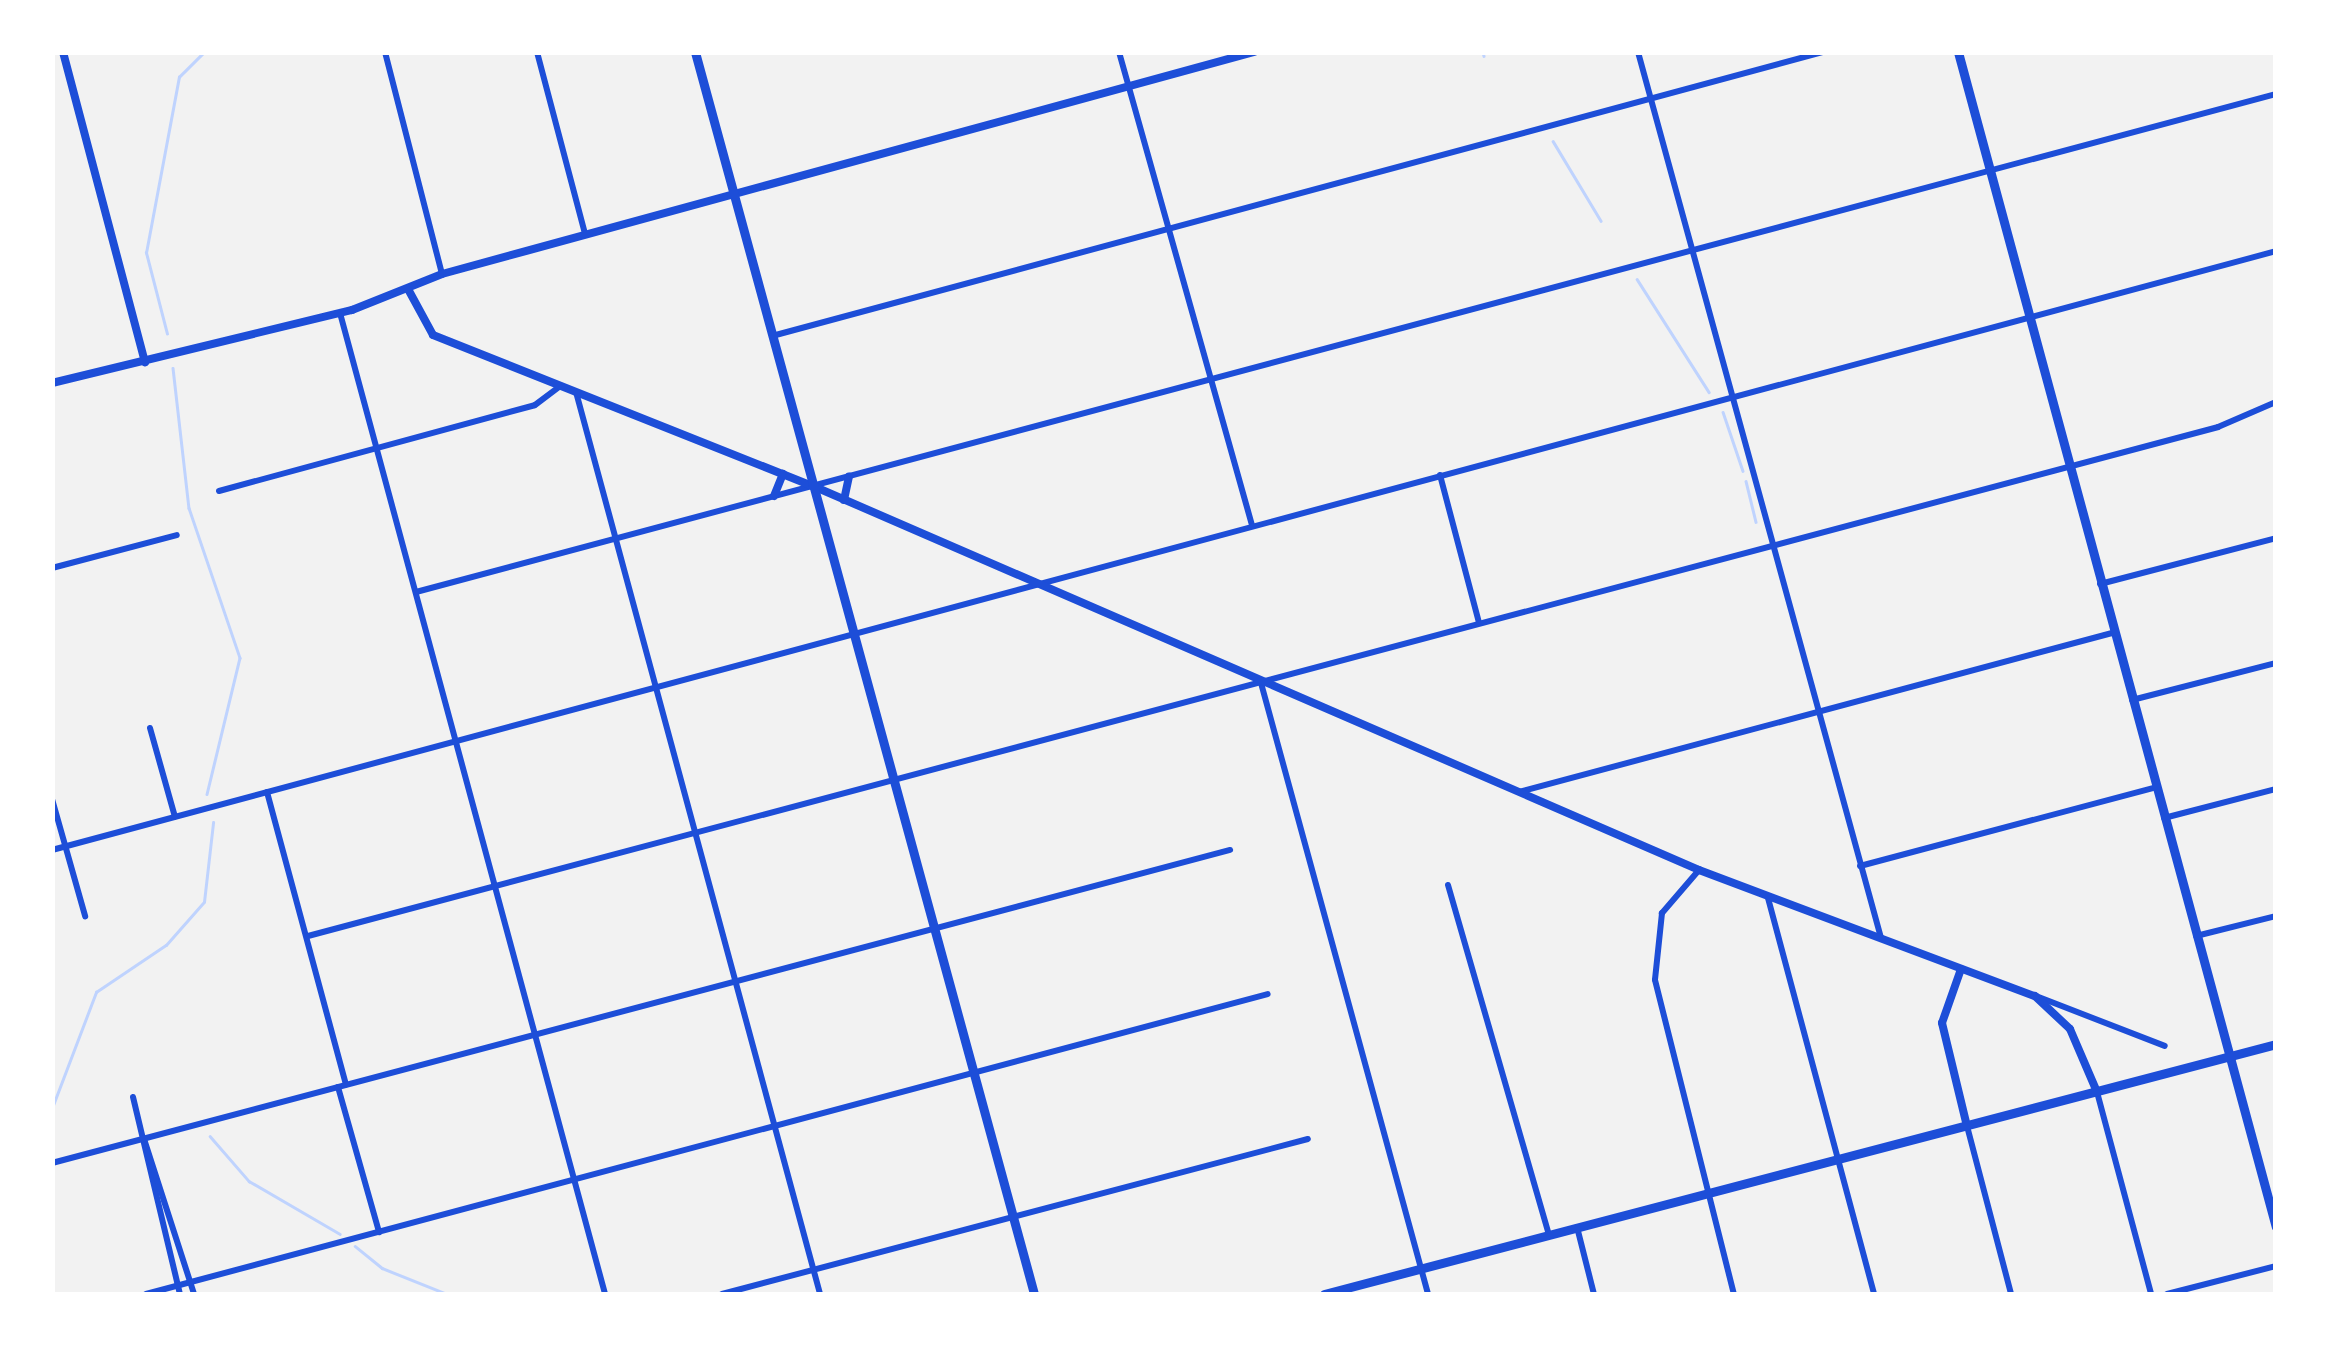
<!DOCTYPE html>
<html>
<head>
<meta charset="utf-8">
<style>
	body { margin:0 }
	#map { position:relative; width:2328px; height:1347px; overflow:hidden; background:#f2f2f2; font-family:"Sofia Sans Condensed",sans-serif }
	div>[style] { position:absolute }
	.stream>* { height:2.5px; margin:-1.25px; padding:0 1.25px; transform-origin:1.25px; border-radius:1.25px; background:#bfd3fe }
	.minor>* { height:6px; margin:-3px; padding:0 3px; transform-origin:3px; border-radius:3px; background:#1d4ed8 }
	.tertiary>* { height:8px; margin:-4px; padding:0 4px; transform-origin:4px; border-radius:4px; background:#1d4ed8 }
	.secondary>* { height:9px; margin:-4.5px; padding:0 4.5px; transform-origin:4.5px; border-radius:4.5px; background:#1d4ed8 }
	span { translate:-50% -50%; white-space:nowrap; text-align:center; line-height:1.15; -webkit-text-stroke:10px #fff; paint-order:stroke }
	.frame { position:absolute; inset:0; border:55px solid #fff; pointer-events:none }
</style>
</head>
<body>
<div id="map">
	<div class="stream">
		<i style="left:1483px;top:52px;width:4px;rotate:76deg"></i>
		<i style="left:1553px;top:141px;width:93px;rotate:59deg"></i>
		<i style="left:1637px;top:279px;width:134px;rotate:57.5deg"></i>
		<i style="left:167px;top:334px;width:84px;rotate:-104.5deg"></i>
		<i style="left:146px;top:253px;width:179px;rotate:-79.4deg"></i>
		<i style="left:179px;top:77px;width:35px;rotate:-45deg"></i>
		<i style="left:173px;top:368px;width:141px;rotate:83.5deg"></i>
		<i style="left:189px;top:508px;width:158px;rotate:71.2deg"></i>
		<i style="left:240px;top:658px;width:140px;rotate:103.6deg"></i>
		<i style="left:1723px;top:412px;width:62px;rotate:71.3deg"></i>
		<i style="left:1746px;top:481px;width:42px;rotate:76.3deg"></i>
		<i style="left:52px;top:1108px;width:124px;rotate:-69.2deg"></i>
		<i style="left:96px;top:992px;width:84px;rotate:-33.9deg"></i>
		<i style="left:166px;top:945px;width:57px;rotate:-48.5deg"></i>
		<i style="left:204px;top:902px;width:80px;rotate:-83.5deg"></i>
		<i style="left:210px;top:1136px;width:60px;rotate:49.1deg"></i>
		<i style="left:249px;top:1181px;width:105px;rotate:30.2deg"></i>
		<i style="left:355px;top:1246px;width:35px;rotate:39deg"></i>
		<i style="left:382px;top:1268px;width:70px;rotate:21.8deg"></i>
	</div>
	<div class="minor">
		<i style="left:385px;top:52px;width:229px;rotate:75.6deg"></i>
		<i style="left:537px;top:52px;width:188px;rotate:75.2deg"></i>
		<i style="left:1119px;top:52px;width:490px;rotate:74.3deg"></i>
		<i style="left:1638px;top:52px;width:919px;rotate:74.66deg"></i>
		<i style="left:340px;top:313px;width:1016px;rotate:74.88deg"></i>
		<i style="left:772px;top:336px;width:1089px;rotate:-15.12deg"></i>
		<i style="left:576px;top:392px;width:934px;rotate:74.86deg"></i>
		<i style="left:1440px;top:475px;width:153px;rotate:75.2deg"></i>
		<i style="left:219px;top:491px;width:327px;rotate:-15.2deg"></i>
		<i style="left:535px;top:405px;width:31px;rotate:-37deg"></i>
		<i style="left:52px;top:568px;width:129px;rotate:-14.8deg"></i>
		<i style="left:2100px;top:584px;width:182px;rotate:-14.6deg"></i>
		<i style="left:416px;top:592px;width:1926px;rotate:-14.99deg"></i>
		<i style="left:1261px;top:683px;width:633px;rotate:74.71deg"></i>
		<i style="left:2132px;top:700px;width:149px;rotate:-14.4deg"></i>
		<i style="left:150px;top:728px;width:92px;rotate:74.3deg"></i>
		<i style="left:267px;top:792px;width:303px;rotate:74.9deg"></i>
		<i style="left:1519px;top:792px;width:614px;rotate:-15.01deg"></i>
		<i style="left:52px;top:799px;width:122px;rotate:74.2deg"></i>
		<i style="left:2164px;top:818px;width:116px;rotate:-14.5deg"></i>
		<i style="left:52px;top:850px;width:2303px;rotate:-15.07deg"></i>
		<i style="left:1860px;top:866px;width:303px;rotate:-14.9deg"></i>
		<i style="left:1699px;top:870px;width:57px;rotate:130.7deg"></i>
		<i style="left:1662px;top:913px;width:67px;rotate:96deg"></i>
		<i style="left:1655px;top:980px;width:324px;rotate:75.9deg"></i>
		<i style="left:1448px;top:885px;width:364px;rotate:73.9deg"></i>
		<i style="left:1768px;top:898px;width:410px;rotate:75deg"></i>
		<i style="left:308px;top:936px;width:1977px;rotate:-14.92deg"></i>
		<i style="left:2218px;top:427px;width:63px;rotate:-23.3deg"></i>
		<i style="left:2196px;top:936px;width:82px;rotate:-14deg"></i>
		<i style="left:2036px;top:996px;width:138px;rotate:21.2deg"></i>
		<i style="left:338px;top:1087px;width:151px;rotate:74.2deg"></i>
		<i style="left:2097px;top:1092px;width:209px;rotate:75deg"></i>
		<i style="left:133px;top:1097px;width:203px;rotate:76.6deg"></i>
		<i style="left:1967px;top:1126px;width:174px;rotate:75.3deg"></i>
		<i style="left:144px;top:1139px;width:163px;rotate:72.1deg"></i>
		<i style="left:52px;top:1163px;width:1219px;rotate:-14.88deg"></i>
		<i style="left:1577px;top:1227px;width:69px;rotate:75.8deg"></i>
		<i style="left:146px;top:1294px;width:1161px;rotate:-14.97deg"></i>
		<i style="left:722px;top:1294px;width:606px;rotate:-14.82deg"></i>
		<i style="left:2167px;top:1294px;width:113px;rotate:-14.4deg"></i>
	</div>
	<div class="tertiary">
		<i style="left:63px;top:52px;width:321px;rotate:75.2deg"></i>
		<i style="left:408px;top:289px;width:52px;rotate:61.5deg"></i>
		<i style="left:433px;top:335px;width:409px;rotate:21.7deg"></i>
		<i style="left:813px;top:486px;width:966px;rotate:23.43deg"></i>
		<i style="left:1699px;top:870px;width:359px;rotate:20.6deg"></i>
		<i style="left:2035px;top:996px;width:48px;rotate:43.3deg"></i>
		<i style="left:2070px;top:1029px;width:69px;rotate:66.8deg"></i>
		<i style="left:52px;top:383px;width:309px;rotate:-13.7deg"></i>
		<i style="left:352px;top:310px;width:97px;rotate:-21.8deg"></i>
		<i style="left:442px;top:274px;width:842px;rotate:-15.29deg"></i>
		<i style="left:774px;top:496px;width:24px;rotate:-68deg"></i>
		<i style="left:844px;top:500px;width:24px;rotate:-78deg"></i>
		<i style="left:1961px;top:969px;width:57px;rotate:109.4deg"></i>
		<i style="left:1942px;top:1023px;width:106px;rotate:76.4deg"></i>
	</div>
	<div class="secondary">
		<i style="left:695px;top:52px;width:1287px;rotate:74.73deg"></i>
		<i style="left:1958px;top:52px;width:1217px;rotate:74.86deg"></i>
		<i style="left:1324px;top:1294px;width:984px;rotate:-14.71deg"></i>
	</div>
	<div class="frame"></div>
</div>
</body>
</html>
